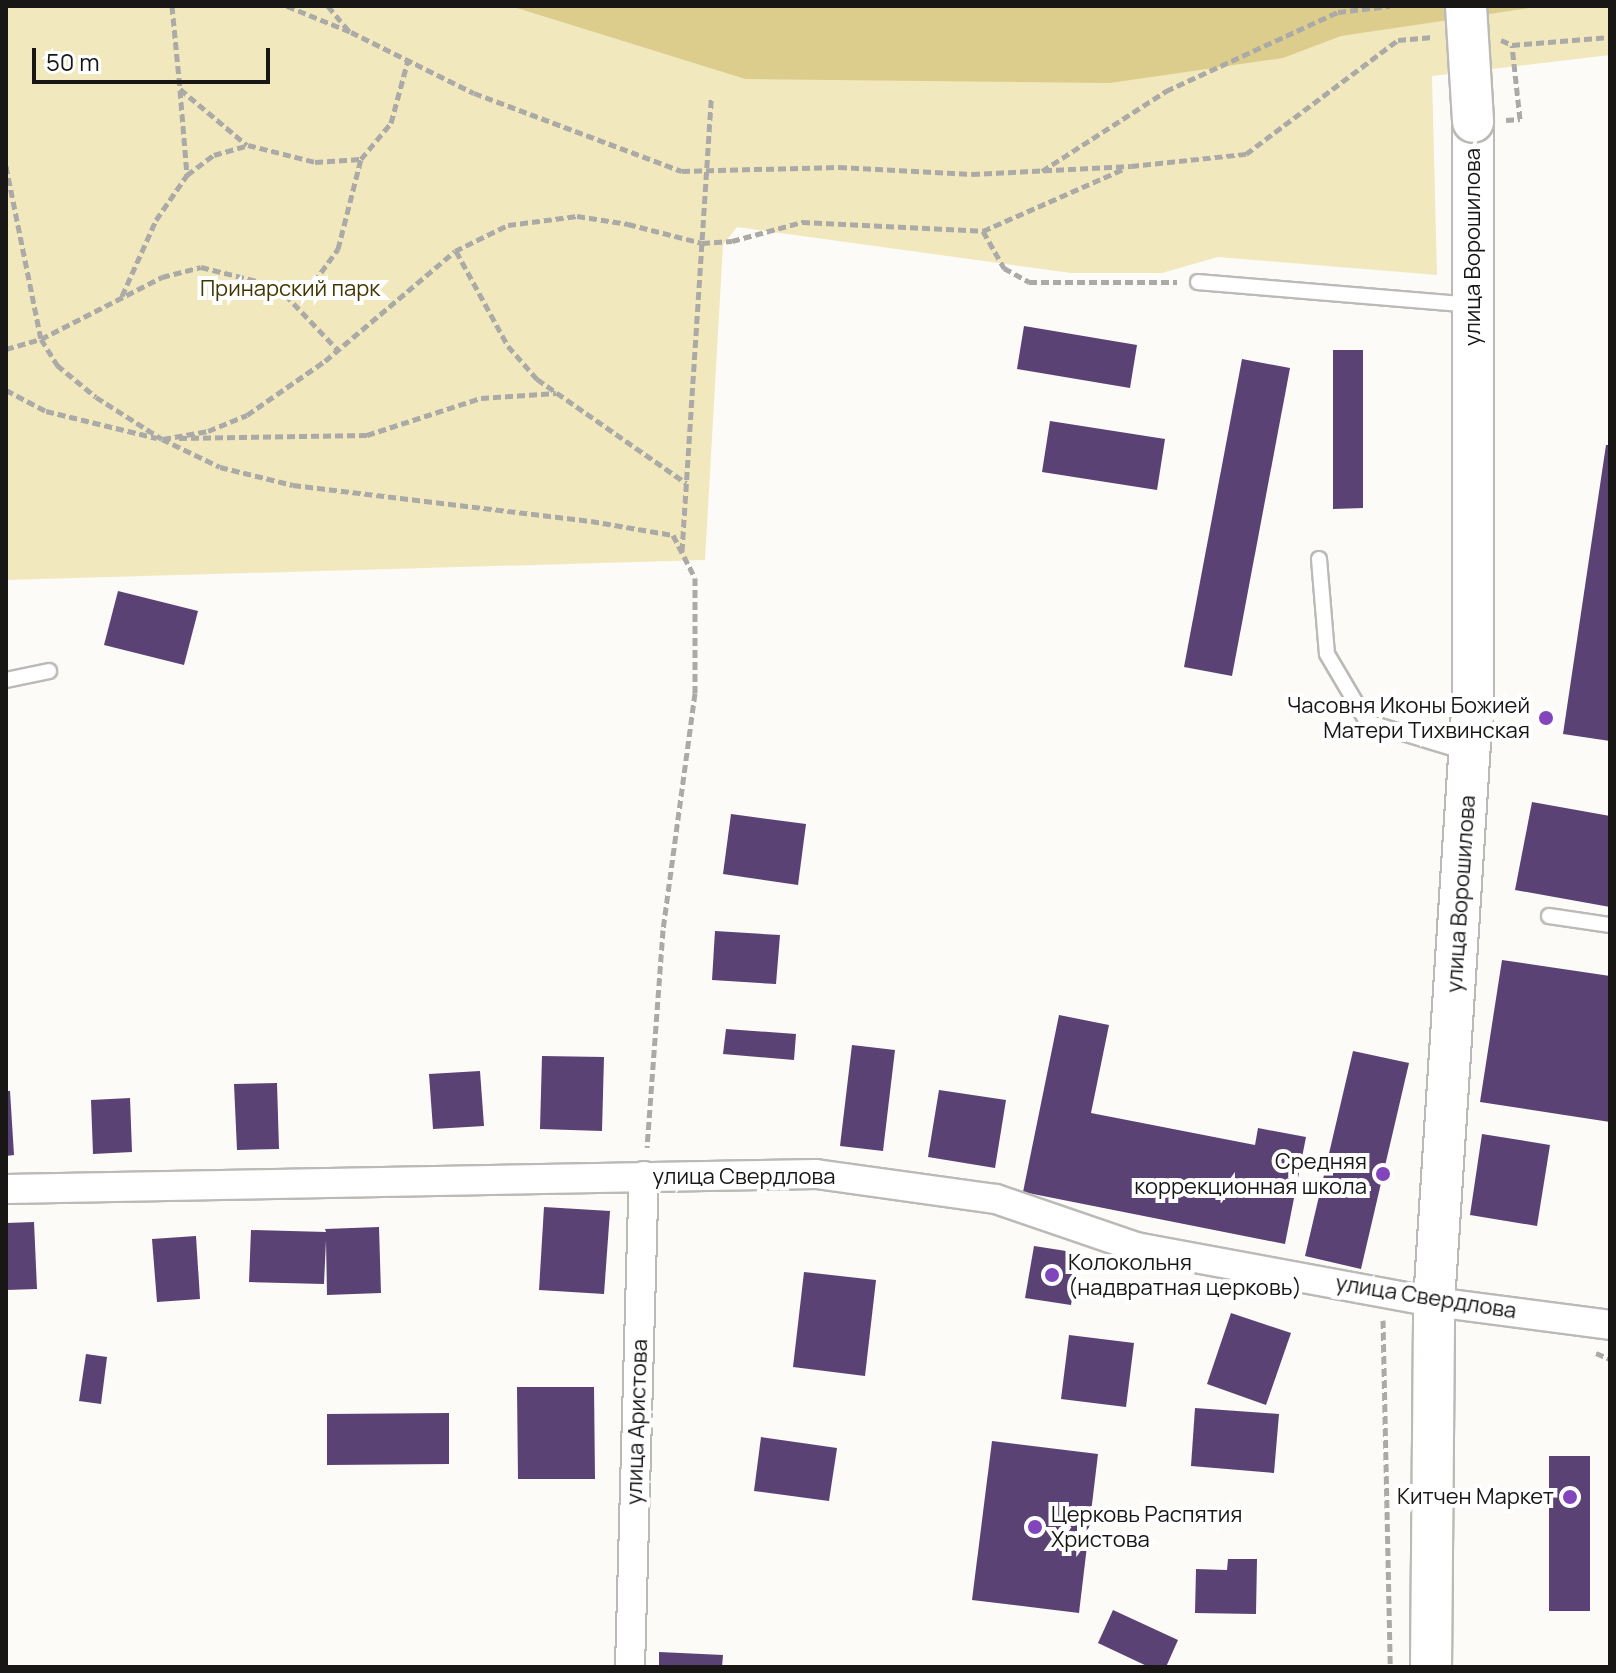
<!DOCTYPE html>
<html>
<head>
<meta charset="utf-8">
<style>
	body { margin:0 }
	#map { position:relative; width:1616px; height:1673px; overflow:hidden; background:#fcfbf7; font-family:Manrope,sans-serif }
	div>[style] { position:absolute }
	.green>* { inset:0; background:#f2e8bd }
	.water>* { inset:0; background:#ddcd8d }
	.building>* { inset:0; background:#5a4274 }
	.path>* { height:5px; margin-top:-2.5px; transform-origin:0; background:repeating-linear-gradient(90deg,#abaaa7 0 8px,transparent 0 12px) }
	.roads { filter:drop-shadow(2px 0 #bbbab7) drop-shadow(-2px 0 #bbbab7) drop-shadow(0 2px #bbbab7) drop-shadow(0 -2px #bbbab7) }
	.service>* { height:14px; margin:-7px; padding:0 7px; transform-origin:7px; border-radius:7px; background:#fff }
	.minor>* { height:28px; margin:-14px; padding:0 14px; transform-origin:14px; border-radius:14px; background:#fff }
	.secondary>* { height:40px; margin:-20px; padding:0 20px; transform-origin:20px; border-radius:20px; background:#fff }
	.bridges { filter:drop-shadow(2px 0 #bbbab7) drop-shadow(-2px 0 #bbbab7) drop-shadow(0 2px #bbbab7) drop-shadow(0 -2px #bbbab7) }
	.secondary-bridge>* { height:40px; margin:-20px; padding:0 20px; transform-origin:20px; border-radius:20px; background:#fff }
	.dots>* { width:22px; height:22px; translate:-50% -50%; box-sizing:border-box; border:4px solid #fff; border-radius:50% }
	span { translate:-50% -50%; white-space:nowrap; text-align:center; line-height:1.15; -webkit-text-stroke:8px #fff; paint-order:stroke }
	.street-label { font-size:22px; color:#181716 }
	.park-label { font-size:22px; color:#423701 }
	.poi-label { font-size:22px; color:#181716 }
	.right { translate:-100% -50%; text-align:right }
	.left { translate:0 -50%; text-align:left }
	.frame { position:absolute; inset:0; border:8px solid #181716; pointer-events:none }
	.scale { position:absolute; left:32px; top:48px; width:238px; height:36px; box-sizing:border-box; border:4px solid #181716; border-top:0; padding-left:10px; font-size:24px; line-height:28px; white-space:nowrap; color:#181716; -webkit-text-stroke:6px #fff; paint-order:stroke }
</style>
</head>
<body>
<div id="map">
	<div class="green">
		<i style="clip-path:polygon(6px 6px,510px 6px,745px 79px,1277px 6px,1610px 6px,1610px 55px,1432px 76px,1437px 275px,1218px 257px,1162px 273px,1071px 273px,737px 227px,723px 245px,705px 560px,6px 580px)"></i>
	</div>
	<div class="water">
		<i style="clip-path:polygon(510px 6px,1542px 6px,1341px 36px,1283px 58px,1110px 83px,745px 79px)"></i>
	</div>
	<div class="building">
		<i style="clip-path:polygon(1024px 326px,1137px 345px,1130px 388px,1017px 369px)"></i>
		<i style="clip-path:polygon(1333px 350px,1363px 350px,1363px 508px,1333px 509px)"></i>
		<i style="clip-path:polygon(1242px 359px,1290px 368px,1232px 676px,1184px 667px)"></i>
		<i style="clip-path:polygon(1050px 421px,1165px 439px,1157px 490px,1042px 472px)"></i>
		<i style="clip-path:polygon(1606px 445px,1610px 445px,1610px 741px,1563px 734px)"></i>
		<i style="clip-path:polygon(118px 591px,198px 611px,184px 665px,104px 645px)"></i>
		<i style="clip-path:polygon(1532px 802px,1610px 816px,1610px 907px,1515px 890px)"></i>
		<i style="clip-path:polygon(731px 814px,806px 824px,798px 885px,723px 874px)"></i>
		<i style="clip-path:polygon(715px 931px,780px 935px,776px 984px,712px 980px)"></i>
		<i style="clip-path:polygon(1502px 960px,1610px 976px,1610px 1122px,1480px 1102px)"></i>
		<i style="clip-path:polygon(1059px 1015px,1109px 1025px,1091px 1113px,1255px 1145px,1258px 1128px,1306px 1137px,1285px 1244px,1023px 1192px)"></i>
		<i style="clip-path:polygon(726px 1029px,796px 1034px,794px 1060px,723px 1054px)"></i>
		<i style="clip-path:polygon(852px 1045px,895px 1050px,883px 1151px,840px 1146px)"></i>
		<i style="clip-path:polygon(1353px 1051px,1409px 1063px,1361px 1269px,1305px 1256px)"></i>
		<i style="clip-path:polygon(542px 1056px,604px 1057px,602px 1131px,540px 1129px)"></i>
		<i style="clip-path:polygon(480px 1071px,484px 1126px,433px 1129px,429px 1074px)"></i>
		<i style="clip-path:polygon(277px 1083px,279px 1149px,237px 1150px,234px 1084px)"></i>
		<i style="clip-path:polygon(939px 1090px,1006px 1100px,995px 1168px,928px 1157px)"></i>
		<i style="clip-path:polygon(6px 1091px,10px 1091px,14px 1155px,6px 1156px)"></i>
		<i style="clip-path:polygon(130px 1098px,132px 1152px,93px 1154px,91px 1100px)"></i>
		<i style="clip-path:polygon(1482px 1134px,1550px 1145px,1537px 1226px,1470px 1215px)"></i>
		<i style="clip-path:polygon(544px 1207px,610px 1211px,604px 1294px,539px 1290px)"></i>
		<i style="clip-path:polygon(34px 1222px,37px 1289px,6px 1290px,6px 1223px)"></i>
		<i style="clip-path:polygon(379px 1227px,381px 1293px,327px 1295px,326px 1240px,324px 1284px,249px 1282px,251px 1230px,326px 1232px,325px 1229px)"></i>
		<i style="clip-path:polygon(196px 1236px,200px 1299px,157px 1302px,152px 1239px)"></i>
		<i style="clip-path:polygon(1034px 1246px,1079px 1253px,1071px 1305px,1025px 1298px)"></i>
		<i style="clip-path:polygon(804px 1272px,876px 1280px,865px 1376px,793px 1367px)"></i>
		<i style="clip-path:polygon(1231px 1313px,1291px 1333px,1266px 1405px,1207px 1384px)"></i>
		<i style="clip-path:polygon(1069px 1335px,1134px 1343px,1126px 1407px,1061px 1399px)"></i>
		<i style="clip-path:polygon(86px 1354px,107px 1357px,101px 1404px,79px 1401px)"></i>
		<i style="clip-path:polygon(517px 1387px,594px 1387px,595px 1479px,518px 1479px)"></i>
		<i style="clip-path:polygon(1195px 1408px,1279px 1414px,1274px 1473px,1191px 1466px)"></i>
		<i style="clip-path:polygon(449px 1413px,449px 1464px,327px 1465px,327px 1414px)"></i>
		<i style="clip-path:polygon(761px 1437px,837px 1448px,829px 1501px,754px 1491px)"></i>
		<i style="clip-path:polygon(992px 1441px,1098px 1454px,1079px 1613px,972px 1600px)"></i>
		<i style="clip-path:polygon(1549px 1456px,1590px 1456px,1590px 1611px,1549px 1611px)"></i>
		<i style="clip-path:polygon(1228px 1559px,1257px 1559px,1256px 1614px,1195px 1613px,1196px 1569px,1227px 1570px)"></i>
		<i style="clip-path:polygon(1113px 1610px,1178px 1640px,1166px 1667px,1149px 1667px,1098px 1643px)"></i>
		<i style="clip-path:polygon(659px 1652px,723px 1655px,722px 1667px,659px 1667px)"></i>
	</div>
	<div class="path">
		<i style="left:172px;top:6px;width:83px;rotate:84.5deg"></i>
		<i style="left:180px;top:89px;width:87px;rotate:39.9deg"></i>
		<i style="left:287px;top:6px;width:69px;rotate:22.1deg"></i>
		<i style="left:351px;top:32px;width:137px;rotate:26.4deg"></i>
		<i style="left:474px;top:93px;width:222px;rotate:20.6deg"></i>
		<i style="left:682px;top:171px;width:157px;rotate:-1.5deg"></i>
		<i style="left:839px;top:167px;width:133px;rotate:3deg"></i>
		<i style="left:972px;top:174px;width:159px;rotate:-2.9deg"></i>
		<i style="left:1131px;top:166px;width:116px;rotate:-6deg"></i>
		<i style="left:1246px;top:154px;width:190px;rotate:-36.9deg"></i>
		<i style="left:1398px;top:40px;width:35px;rotate:-5deg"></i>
		<i style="left:328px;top:6px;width:34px;rotate:50deg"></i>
		<i style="left:1501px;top:40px;width:12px;rotate:24deg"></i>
		<i style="left:1512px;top:45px;width:98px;rotate:-4.7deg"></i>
		<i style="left:180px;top:90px;width:85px;rotate:85.3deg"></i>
		<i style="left:1506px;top:120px;width:14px;rotate:-4deg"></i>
		<i style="left:1520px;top:119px;width:74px;rotate:-96.2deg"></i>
		<i style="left:6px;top:166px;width:177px;rotate:78.6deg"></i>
		<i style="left:41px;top:339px;width:136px;rotate:-27.1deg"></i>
		<i style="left:162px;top:277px;width:40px;rotate:-14.4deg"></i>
		<i style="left:201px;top:267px;width:78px;rotate:14deg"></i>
		<i style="left:277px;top:286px;width:37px;rotate:-6deg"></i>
		<i style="left:314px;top:282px;width:41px;rotate:-54deg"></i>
		<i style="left:338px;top:249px;width:93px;rotate:-75.7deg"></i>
		<i style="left:361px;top:159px;width:47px;rotate:-50.2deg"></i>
		<i style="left:391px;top:123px;width:65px;rotate:-74.9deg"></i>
		<i style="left:1042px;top:171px;width:148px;rotate:-32.8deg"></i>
		<i style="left:1166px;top:91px;width:189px;rotate:-24.7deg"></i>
		<i style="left:1338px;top:12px;width:52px;rotate:-6.6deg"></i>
		<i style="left:983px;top:231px;width:43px;rotate:60.4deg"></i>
		<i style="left:1004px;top:268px;width:29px;rotate:29deg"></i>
		<i style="left:1029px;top:282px;width:148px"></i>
		<i style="left:456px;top:251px;width:108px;rotate:61.3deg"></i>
		<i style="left:508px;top:346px;width:44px;rotate:48.7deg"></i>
		<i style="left:537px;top:379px;width:182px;rotate:34.9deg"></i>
		<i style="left:277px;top:286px;width:88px;rotate:46.4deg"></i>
		<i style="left:122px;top:296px;width:83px;rotate:-65.9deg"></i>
		<i style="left:156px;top:220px;width:55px;rotate:-55.4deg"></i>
		<i style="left:187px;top:175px;width:34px;rotate:-37deg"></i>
		<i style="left:214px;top:155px;width:35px;rotate:-16deg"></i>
		<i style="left:248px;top:145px;width:69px;rotate:14.2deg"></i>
		<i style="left:315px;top:162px;width:46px;rotate:-3.7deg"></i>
		<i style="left:6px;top:349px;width:36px;rotate:-16deg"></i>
		<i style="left:41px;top:339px;width:31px;rotate:58deg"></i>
		<i style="left:57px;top:365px;width:50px;rotate:39.4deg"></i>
		<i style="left:96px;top:397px;width:78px;rotate:32.5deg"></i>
		<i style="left:162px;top:439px;width:64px;rotate:25.8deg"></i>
		<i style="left:220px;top:467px;width:75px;rotate:13.9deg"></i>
		<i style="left:293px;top:485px;width:300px;rotate:6.9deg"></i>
		<i style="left:591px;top:521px;width:83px;rotate:9.7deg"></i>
		<i style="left:673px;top:535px;width:48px;rotate:62.9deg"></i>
		<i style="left:695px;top:578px;width:115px;rotate:90deg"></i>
		<i style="left:695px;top:693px;width:239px;rotate:97.7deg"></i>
		<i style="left:663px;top:930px;width:218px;rotate:94.2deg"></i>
		<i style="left:6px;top:390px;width:45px;rotate:27.7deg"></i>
		<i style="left:46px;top:411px;width:114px;rotate:13.7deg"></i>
		<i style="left:179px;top:438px;width:188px;rotate:-0.9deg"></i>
		<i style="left:367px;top:435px;width:120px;rotate:-18deg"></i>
		<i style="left:481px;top:398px;width:75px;rotate:-3.8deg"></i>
		<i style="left:163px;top:439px;width:46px;rotate:-10.1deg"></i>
		<i style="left:208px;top:431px;width:42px;rotate:-22.3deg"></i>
		<i style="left:247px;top:415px;width:95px;rotate:-34.7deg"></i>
		<i style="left:325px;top:361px;width:170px;rotate:-40.2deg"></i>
		<i style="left:455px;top:251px;width:59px;rotate:-26.1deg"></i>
		<i style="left:508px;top:225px;width:70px;rotate:-7.4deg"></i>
		<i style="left:577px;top:216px;width:52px;rotate:8.9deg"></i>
		<i style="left:628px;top:224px;width:76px;rotate:14.4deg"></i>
		<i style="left:702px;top:243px;width:30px;rotate:-4deg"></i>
		<i style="left:732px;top:241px;width:73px;rotate:-15.2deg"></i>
		<i style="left:802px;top:222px;width:181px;rotate:2.8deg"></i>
		<i style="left:983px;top:231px;width:156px;rotate:-23.8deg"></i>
		<i style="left:682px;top:551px;width:455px;rotate:-86.3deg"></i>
		<i style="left:1383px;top:1320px;width:347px;rotate:88.8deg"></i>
		<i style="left:1596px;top:1353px;width:15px;rotate:23deg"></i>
	</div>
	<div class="roads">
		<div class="service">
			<i style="left:1198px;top:282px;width:275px;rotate:4.8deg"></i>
			<i style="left:1319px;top:559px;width:95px;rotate:85.2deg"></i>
			<i style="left:1327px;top:654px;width:79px;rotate:59.5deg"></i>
			<i style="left:1367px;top:722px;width:103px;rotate:16.9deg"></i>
			<i style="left:6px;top:680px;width:44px;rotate:-11.8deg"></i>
			<i style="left:1549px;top:916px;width:62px;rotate:8.4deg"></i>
		</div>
		<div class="minor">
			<i style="left:6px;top:1189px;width:810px;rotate:-1.06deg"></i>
			<i style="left:816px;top:1174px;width:182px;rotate:7.9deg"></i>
			<i style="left:996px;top:1199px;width:148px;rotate:18.9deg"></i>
			<i style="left:1136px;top:1247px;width:303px;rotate:10.5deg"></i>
			<i style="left:1434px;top:1302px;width:177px;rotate:7.4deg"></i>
			<i style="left:630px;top:1667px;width:491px;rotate:-88.4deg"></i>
		</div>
		<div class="secondary">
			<i style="left:1431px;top:1667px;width:365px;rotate:-89.5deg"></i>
			<i style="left:1434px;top:1302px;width:608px;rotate:-86.32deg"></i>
			<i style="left:1473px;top:695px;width:573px;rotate:-90deg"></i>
		</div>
	</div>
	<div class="bridges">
		<div class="secondary-bridge">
			<i style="left:1466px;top:6px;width:116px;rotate:86.5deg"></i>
		</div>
	</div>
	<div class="dots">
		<i style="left:1546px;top:718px;background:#8345bb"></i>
		<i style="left:1383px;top:1174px;background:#8345bb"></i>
		<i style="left:1052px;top:1275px;background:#8345bb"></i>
		<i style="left:1570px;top:1497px;background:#8345bb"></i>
		<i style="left:1035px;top:1527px;background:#8345bb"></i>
	</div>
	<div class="street-label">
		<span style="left:1473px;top:247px;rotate:-90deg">улица Ворошилова</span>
		<span style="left:1461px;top:894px;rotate:-86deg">улица Ворошилова</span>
		<span style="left:744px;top:1177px">улица Свердлова</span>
		<span style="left:1426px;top:1297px;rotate:9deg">улица Свердлова</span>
		<span style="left:637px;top:1422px;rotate:-88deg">улица Аристова</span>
	</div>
	<div class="park-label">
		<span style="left:290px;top:289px">Принарский парк</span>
	</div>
	<div class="poi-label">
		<span class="right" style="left:1530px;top:718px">Часовня Иконы Божией<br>Матери Тихвинская</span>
		<span class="right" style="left:1367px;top:1174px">Средняя<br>коррекционная школа</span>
		<span class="left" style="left:1068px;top:1275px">Колокольня<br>(надвратная церковь)</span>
		<span class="right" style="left:1554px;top:1497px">Китчен Маркет</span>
		<span class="left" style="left:1051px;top:1527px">Церковь Распятия<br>Христова</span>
	</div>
	<div class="frame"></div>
	<div class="scale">50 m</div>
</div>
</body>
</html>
